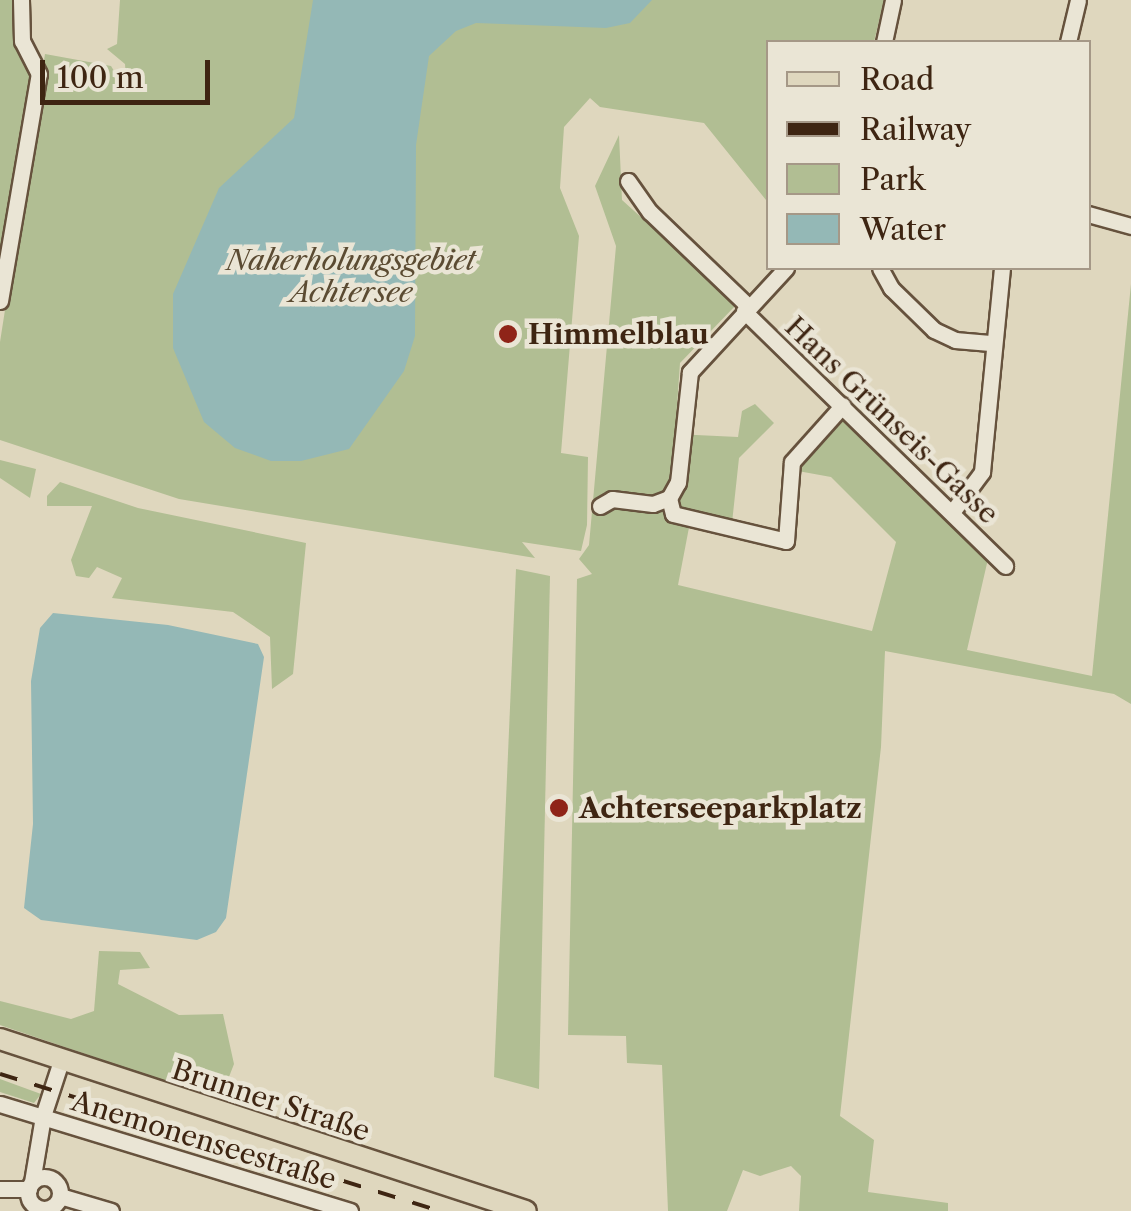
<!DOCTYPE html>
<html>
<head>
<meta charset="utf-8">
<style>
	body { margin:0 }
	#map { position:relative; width:1131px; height:1211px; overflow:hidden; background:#dfd7be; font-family:"Libre Caslon Text",serif }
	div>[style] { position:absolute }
	.green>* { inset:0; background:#b1be93 }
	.water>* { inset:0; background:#94b8b6 }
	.roads { filter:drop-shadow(2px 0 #66523d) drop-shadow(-2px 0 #66523d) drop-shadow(0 2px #66523d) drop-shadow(0 -2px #66523d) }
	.minor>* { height:15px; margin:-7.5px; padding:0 7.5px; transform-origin:7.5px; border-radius:7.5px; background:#eae5d5 }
	.minor>.ring { margin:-7.5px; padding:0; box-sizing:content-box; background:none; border:15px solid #eae5d5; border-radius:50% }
	.major>* { height:20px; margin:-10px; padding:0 10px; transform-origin:10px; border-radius:10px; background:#dfd7be }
	.rail>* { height:4px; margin-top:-2px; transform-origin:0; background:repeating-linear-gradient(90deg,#3e2512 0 18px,transparent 0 36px) }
	.dots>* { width:28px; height:28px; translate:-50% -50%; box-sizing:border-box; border:5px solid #eae5d5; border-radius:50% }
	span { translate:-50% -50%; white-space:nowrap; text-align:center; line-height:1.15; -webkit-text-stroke:9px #eae5d5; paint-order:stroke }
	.park-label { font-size:28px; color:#5b4b32; font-style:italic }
	.poi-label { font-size:28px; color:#3e2512; font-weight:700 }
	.left { translate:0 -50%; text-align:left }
	.street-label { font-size:28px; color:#3e2512 }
	.legend { position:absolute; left:766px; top:40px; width:325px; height:230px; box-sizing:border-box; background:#eae5d5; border:2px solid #a59887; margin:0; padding:12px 18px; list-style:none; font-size:30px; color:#3e2512 }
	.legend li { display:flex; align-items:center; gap:20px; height:50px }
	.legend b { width:50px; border:2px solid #a59887 }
	.scale { position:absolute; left:40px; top:60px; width:170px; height:45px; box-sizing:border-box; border:5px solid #3e2512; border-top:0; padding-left:12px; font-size:30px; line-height:35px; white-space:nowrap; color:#3e2512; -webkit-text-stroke:8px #eae5d5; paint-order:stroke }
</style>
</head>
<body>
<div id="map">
	<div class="green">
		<i style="clip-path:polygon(0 0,17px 0,13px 39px,36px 72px,0 263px)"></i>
		<i style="clip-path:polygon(120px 0,884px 0,874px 42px,768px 42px,766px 200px,704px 123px,600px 107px,590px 98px,564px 127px,560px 188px,579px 236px,561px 453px,588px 457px,587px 525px,581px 551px,522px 542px,535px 558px,179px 499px,0 440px,0 342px,45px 54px,111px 66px,127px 92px,125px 64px,107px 49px,117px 44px)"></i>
		<i style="clip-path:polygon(619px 135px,622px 200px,737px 304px,680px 363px,675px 434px,738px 437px,742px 411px,755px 404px,774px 423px,739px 458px,732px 523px,691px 517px,678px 585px,872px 631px,896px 542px,831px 477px,798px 471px,802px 455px,833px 424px,847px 420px,988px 559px,967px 650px,1092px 676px,1131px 284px,1131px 704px,1114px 694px,885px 651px,881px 747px,840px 1116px,874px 1140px,868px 1192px,948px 1203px,948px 1211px,799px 1211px,801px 1176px,791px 1166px,760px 1176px,743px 1170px,727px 1211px,668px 1211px,662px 1065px,627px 1063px,626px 1036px,568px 1035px,577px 579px,592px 574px,579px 559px,589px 545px,616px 246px,595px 186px)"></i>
		<i style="clip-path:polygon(0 460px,36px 469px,30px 498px,0 478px)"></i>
		<i style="clip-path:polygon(60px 482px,138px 508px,306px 543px,293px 674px,272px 689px,270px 637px,233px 612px,112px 598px,122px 578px,97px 567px,89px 578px,76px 576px,71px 560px,92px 506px,47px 506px,47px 496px)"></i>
		<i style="clip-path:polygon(516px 569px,550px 576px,539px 1089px,494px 1077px)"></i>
		<i style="clip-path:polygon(99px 951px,140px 952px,150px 968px,120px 970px,118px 984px,179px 1015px,223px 1014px,234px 1064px,220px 1100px,0 1025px,0 1001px,71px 1019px,94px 1011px)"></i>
		<i style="clip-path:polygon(0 1079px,41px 1094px,34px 1103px,0 1092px)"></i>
	</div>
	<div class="water">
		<i style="clip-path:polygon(313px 0,652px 0,630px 23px,606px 28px,476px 23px,456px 31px,429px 56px,416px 145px,415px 336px,404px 371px,349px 449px,301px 461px,271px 461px,235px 448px,204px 422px,173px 348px,173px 294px,219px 188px,294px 118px)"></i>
		<i style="clip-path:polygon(53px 613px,168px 625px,258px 644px,264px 657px,226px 918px,216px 932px,197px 940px,41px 920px,24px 908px,33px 824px,31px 681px,40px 628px)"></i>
	</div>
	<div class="roads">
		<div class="minor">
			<i style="left:884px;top:42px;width:43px;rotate:-77.9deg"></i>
			<i style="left:1068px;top:42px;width:43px;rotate:-76.6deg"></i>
			<i style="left:628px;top:181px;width:38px;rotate:55deg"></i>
			<i style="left:650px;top:212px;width:136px;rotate:43.8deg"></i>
			<i style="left:1088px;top:214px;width:45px;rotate:15.6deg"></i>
			<i style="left:786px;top:268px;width:142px;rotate:132.7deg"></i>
			<i style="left:690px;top:372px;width:111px;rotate:96.2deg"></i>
			<i style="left:678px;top:482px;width:18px;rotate:119deg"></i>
			<i style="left:669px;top:498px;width:16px;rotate:76deg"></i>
			<i style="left:673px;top:514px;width:116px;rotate:13.4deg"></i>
			<i style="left:786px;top:541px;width:79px;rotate:-85.7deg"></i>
			<i style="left:792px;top:462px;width:76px;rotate:-48.2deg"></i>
			<i style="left:880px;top:268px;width:23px;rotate:61deg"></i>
			<i style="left:891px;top:288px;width:60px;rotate:44.3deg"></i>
			<i style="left:934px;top:330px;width:23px;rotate:25deg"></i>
			<i style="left:955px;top:340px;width:38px;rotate:5deg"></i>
			<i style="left:0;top:301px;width:230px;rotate:-80.3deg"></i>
			<i style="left:39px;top:74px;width:37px;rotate:-117deg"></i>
			<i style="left:22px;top:41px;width:41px;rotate:-91.4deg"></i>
			<i style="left:744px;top:311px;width:365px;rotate:44.3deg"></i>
			<i style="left:600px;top:506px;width:14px;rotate:-30deg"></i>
			<i style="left:612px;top:499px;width:41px;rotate:7deg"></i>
			<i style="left:653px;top:504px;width:17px;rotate:-21deg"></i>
			<i style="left:953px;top:511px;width:49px;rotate:-53.4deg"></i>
			<i style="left:982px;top:472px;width:205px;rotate:-84.4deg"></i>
			<i style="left:0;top:1104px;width:366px;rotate:17deg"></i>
			<i class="ring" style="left:28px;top:1177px;width:17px;height:17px"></i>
			<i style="left:32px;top:1182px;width:67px;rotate:-80.5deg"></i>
			<i style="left:43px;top:1116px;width:58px;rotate:-71.9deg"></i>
			<i style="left:0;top:1189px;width:29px"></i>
			<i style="left:60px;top:1196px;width:53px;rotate:16.4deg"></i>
		</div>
		<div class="major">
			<i style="left:0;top:1039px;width:553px;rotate:18.11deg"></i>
		</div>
	</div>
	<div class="rail">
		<i style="left:0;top:1074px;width:460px;rotate:17.3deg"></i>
	</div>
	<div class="dots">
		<i style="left:508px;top:334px;background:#8f2418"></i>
		<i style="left:559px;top:808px;background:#8f2418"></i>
	</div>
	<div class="park-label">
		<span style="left:351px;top:276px">Naherholungsgebiet<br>Achtersee</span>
	</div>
	<div class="poi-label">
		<span class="left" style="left:528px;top:334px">Himmelblau</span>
		<span class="left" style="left:579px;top:808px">Achterseeparkplatz</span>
	</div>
	<div class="street-label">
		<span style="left:892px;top:420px;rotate:44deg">Hans Grünseis-Gasse</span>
		<span style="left:271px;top:1100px;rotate:18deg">Brunner Straße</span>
		<span style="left:204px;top:1140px;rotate:17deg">Anemonenseestraße</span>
	</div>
	<ul class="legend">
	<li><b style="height:12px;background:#dfd7be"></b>Road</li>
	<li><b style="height:12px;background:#3e2512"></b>Railway</li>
	<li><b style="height:28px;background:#b1be93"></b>Park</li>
	<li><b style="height:28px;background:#94b8b6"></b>Water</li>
	</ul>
	<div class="scale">100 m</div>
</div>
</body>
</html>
